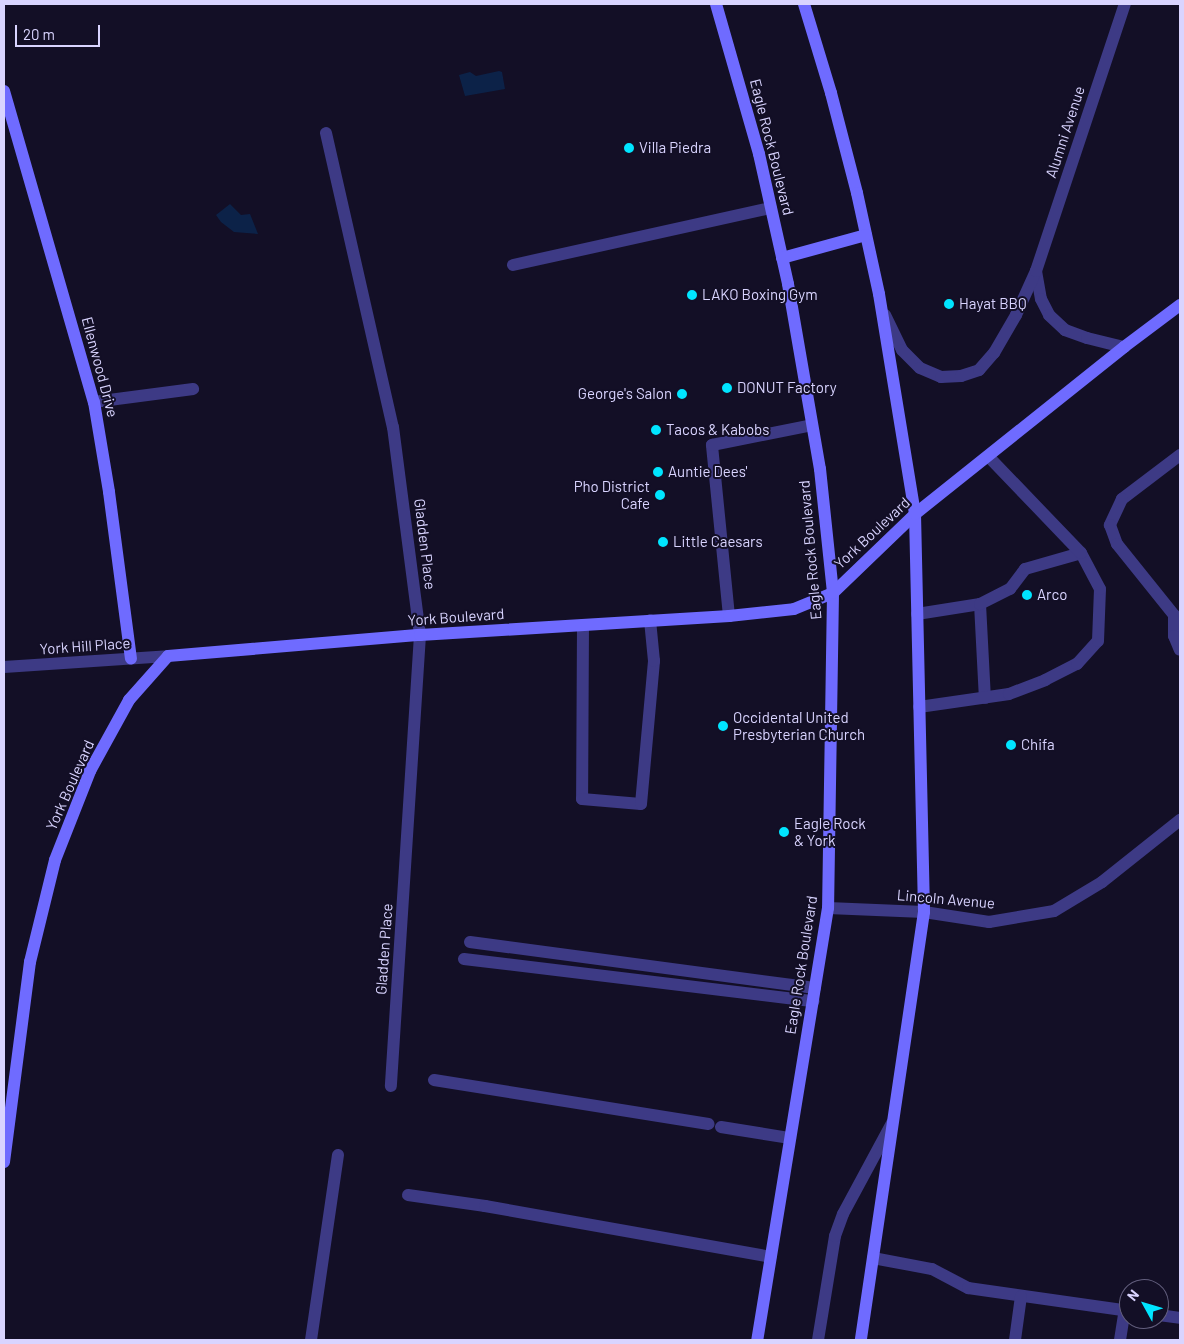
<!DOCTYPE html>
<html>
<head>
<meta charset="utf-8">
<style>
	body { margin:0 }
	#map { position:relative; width:1184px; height:1344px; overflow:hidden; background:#130f26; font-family:Barlow,sans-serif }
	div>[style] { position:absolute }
	.water>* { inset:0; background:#0c2248 }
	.lane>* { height:12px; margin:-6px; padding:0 6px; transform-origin:6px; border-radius:6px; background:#3d3a85 }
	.street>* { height:12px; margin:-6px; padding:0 6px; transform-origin:6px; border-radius:6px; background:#3d3a85 }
	.secondary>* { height:12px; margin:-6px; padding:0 6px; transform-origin:6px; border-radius:6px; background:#6f6bff }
	.dots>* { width:14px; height:14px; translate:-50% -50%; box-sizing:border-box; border:2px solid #130f26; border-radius:50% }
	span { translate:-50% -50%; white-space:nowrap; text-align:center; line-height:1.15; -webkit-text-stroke:4px #130f26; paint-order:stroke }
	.street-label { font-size:15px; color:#d9d4ff }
	.poi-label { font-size:15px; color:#d9d4ff }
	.left { translate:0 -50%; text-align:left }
	.right { translate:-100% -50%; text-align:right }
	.frame { position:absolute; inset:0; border:5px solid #d9d4ff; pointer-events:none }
	.north { position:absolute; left:1119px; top:1279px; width:50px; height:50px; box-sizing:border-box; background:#130f26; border:1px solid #625e7d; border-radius:50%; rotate:309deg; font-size:14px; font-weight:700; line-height:20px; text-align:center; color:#d9d4ff }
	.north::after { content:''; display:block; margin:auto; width:18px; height:22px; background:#00e5ff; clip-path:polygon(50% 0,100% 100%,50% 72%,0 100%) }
	.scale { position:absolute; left:15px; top:25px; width:85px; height:22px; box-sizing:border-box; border:2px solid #d9d4ff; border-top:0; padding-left:6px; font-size:15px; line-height:18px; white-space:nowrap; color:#d9d4ff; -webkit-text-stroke:4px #130f26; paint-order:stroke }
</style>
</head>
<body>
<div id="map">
	<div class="water">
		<i style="clip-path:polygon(499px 71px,502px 72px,505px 89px,465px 96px,459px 75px,470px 72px,476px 76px)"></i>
		<i style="clip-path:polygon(230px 204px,241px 215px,250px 214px,258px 234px,234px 232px,221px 222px,216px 215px)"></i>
	</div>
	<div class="lane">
		<i style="left:513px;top:265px;width:264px;rotate:-12.5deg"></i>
		<i style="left:94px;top:402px;width:100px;rotate:-7.5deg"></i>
		<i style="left:1180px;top:455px;width:73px;rotate:142.8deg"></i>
		<i style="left:1122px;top:499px;width:29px;rotate:115deg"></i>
		<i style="left:1110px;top:525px;width:20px;rotate:70deg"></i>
		<i style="left:1117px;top:544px;width:91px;rotate:51.2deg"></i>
		<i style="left:1174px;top:615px;width:21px;rotate:90deg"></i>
		<i style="left:1174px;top:636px;width:15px;rotate:67deg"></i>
		<i style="left:980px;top:604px;width:94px;rotate:87deg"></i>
		<i style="left:917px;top:614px;width:64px;rotate:-9deg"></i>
		<i style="left:980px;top:604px;width:34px;rotate:-27deg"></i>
		<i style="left:1010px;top:589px;width:25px;rotate:-53deg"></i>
		<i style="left:1025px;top:569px;width:58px;rotate:-15.9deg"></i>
		<i style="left:729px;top:616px;width:172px;rotate:-95.7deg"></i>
		<i style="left:712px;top:445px;width:102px;rotate:-11.3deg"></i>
		<i style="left:583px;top:625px;width:174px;rotate:90.3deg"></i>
		<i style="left:582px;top:799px;width:59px;rotate:4.8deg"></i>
		<i style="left:641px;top:804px;width:144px;rotate:-84.8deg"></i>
		<i style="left:654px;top:661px;width:41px;rotate:-95.6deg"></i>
		<i style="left:919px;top:707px;width:91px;rotate:-8.2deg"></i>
		<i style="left:1009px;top:694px;width:39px;rotate:-21deg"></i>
		<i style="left:1045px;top:680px;width:36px;rotate:-27deg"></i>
		<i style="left:1077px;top:664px;width:31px;rotate:-48deg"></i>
		<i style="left:1098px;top:641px;width:52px;rotate:-87.8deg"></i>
		<i style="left:1100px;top:589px;width:41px;rotate:-117.8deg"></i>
		<i style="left:1081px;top:553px;width:134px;rotate:-133.8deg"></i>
		<i style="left:470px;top:942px;width:348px;rotate:7.6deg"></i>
		<i style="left:464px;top:959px;width:352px;rotate:6.9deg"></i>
		<i style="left:434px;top:1080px;width:278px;rotate:9.1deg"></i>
		<i style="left:721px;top:1127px;width:70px;rotate:9.1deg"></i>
		<i style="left:408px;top:1195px;width:78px;rotate:8.1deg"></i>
		<i style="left:485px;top:1206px;width:290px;rotate:10.1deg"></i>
		<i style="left:873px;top:1258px;width:60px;rotate:10.6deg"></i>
		<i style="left:932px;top:1269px;width:41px;rotate:27.8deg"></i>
		<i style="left:968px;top:1288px;width:163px;rotate:8.1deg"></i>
		<i style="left:1159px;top:1315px;width:21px;rotate:8deg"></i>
		<i style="left:311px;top:1340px;width:187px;rotate:-81.7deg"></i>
		<i style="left:818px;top:1340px;width:105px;rotate:-80.7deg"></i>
		<i style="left:835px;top:1236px;width:23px;rotate:-70deg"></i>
		<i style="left:843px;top:1214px;width:103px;rotate:-61.7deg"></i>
		<i style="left:1015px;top:1340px;width:44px;rotate:-82.2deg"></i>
		<i style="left:1120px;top:1340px;width:30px;rotate:-81deg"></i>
	</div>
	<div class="street">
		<i style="left:326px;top:133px;width:302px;rotate:77.2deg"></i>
		<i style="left:393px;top:427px;width:210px;rotate:82.6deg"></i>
		<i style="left:420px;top:635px;width:452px;rotate:93.7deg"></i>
		<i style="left:1036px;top:271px;width:28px;rotate:80deg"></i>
		<i style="left:1041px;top:299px;width:18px;rotate:63deg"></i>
		<i style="left:1049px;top:315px;width:22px;rotate:43deg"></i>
		<i style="left:1065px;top:330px;width:23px;rotate:20deg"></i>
		<i style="left:1087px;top:338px;width:38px;rotate:14deg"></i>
		<i style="left:885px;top:315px;width:39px;rotate:64deg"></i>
		<i style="left:902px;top:350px;width:25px;rotate:45deg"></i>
		<i style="left:920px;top:368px;width:23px;rotate:23deg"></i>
		<i style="left:941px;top:377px;width:20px;rotate:-3deg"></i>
		<i style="left:961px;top:376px;width:19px;rotate:-18deg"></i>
		<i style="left:979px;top:370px;width:23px;rotate:-49deg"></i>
		<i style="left:994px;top:353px;width:44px;rotate:-59.9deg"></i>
		<i style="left:1016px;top:315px;width:48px;rotate:-65.6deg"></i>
		<i style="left:1036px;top:271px;width:281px;rotate:-71.6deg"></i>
		<i style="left:4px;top:667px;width:164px;rotate:-3.8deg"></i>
		<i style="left:828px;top:908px;width:96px;rotate:2.4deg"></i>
		<i style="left:924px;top:912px;width:66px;rotate:8.7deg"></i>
		<i style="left:989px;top:922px;width:66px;rotate:-9.6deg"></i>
		<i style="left:1054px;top:911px;width:56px;rotate:-31.1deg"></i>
		<i style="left:1102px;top:882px;width:100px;rotate:-38.5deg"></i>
	</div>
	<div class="secondary">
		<i style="left:716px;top:4px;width:156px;rotate:74deg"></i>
		<i style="left:759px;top:154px;width:133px;rotate:77.4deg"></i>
		<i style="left:788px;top:284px;width:188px;rotate:80.2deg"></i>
		<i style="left:820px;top:469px;width:125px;rotate:84deg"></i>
		<i style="left:833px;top:593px;width:315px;rotate:90.9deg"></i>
		<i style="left:828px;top:908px;width:438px;rotate:99.3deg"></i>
		<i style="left:804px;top:4px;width:93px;rotate:73.1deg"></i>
		<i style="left:831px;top:93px;width:103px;rotate:75.4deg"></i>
		<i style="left:857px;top:193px;width:103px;rotate:77.7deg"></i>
		<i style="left:879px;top:294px;width:223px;rotate:80.7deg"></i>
		<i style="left:915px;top:514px;width:398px;rotate:88.7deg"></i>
		<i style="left:924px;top:912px;width:433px;rotate:98.4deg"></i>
		<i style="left:4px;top:91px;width:324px;rotate:73.9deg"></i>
		<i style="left:94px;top:402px;width:91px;rotate:80.5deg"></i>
		<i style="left:109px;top:492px;width:168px;rotate:82.5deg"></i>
		<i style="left:782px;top:258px;width:87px;rotate:-15.3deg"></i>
		<i style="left:4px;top:1162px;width:202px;rotate:-82.6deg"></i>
		<i style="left:30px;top:962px;width:105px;rotate:-76.2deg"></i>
		<i style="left:55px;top:860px;width:96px;rotate:-68.5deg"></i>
		<i style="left:90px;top:771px;width:81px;rotate:-61.2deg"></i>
		<i style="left:129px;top:700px;width:59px;rotate:-48.4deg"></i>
		<i style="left:168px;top:656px;width:253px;rotate:-4.8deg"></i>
		<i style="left:420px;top:635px;width:310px;rotate:-3.5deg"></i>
		<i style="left:729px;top:616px;width:65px;rotate:-6.1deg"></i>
		<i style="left:794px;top:609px;width:42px;rotate:-22.3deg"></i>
		<i style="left:833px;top:593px;width:114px;rotate:-43.9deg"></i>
		<i style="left:915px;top:514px;width:268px;rotate:-38.6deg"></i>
		<i style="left:1124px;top:347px;width:70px;rotate:-36.9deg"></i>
	</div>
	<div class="dots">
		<i style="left:629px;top:148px;background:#00e5ff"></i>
		<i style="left:692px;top:295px;background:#00e5ff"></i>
		<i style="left:949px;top:304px;background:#00e5ff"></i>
		<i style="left:727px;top:388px;background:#00e5ff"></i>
		<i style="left:682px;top:394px;background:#00e5ff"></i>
		<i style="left:656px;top:430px;background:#00e5ff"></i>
		<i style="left:658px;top:472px;background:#00e5ff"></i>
		<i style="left:660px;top:495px;background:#00e5ff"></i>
		<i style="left:663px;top:542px;background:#00e5ff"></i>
		<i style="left:1027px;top:595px;background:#00e5ff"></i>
		<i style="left:723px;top:726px;background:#00e5ff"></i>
		<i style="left:1011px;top:745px;background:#00e5ff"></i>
		<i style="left:784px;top:832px;background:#00e5ff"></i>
	</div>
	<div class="street-label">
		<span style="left:1065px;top:132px;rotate:-72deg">Alumni Avenue</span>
		<span style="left:772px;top:147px;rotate:76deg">Eagle Rock Boulevard</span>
		<span style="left:100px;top:367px;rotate:75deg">Ellenwood Drive</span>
		<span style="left:872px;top:533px;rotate:-43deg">York Boulevard</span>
		<span style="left:425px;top:544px;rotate:83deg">Gladden Place</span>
		<span style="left:810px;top:550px;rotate:-95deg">Eagle Rock Boulevard</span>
		<span style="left:456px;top:617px;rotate:-4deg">York Boulevard</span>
		<span style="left:85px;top:646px;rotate:-4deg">York Hill Place</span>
		<span style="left:70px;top:785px;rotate:-66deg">York Boulevard</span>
		<span style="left:946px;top:899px;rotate:5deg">Lincoln Avenue</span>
		<span style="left:384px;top:949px;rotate:-86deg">Gladden Place</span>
		<span style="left:801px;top:965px;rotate:-81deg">Eagle Rock Boulevard</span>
	</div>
	<div class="poi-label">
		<span class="left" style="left:639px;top:148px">Villa Piedra</span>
		<span class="left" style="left:702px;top:295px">LAKO Boxing Gym</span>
		<span class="left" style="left:959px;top:304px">Hayat BBQ</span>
		<span class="left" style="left:737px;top:388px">DONUT Factory</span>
		<span class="right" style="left:672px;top:394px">George's Salon</span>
		<span class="left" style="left:666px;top:430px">Tacos &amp; Kabobs</span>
		<span class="left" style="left:668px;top:472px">Auntie Dees'</span>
		<span class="right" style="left:650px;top:495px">Pho District<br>Cafe</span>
		<span class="left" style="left:673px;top:542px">Little Caesars</span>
		<span class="left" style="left:1037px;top:595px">Arco</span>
		<span class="left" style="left:733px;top:726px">Occidental United<br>Presbyterian Church</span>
		<span class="left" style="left:1021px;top:745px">Chifa</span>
		<span class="left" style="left:794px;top:832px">Eagle Rock<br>&amp; York</span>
	</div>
	<div class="frame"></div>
	<div class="north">N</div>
	<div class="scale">20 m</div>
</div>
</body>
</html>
